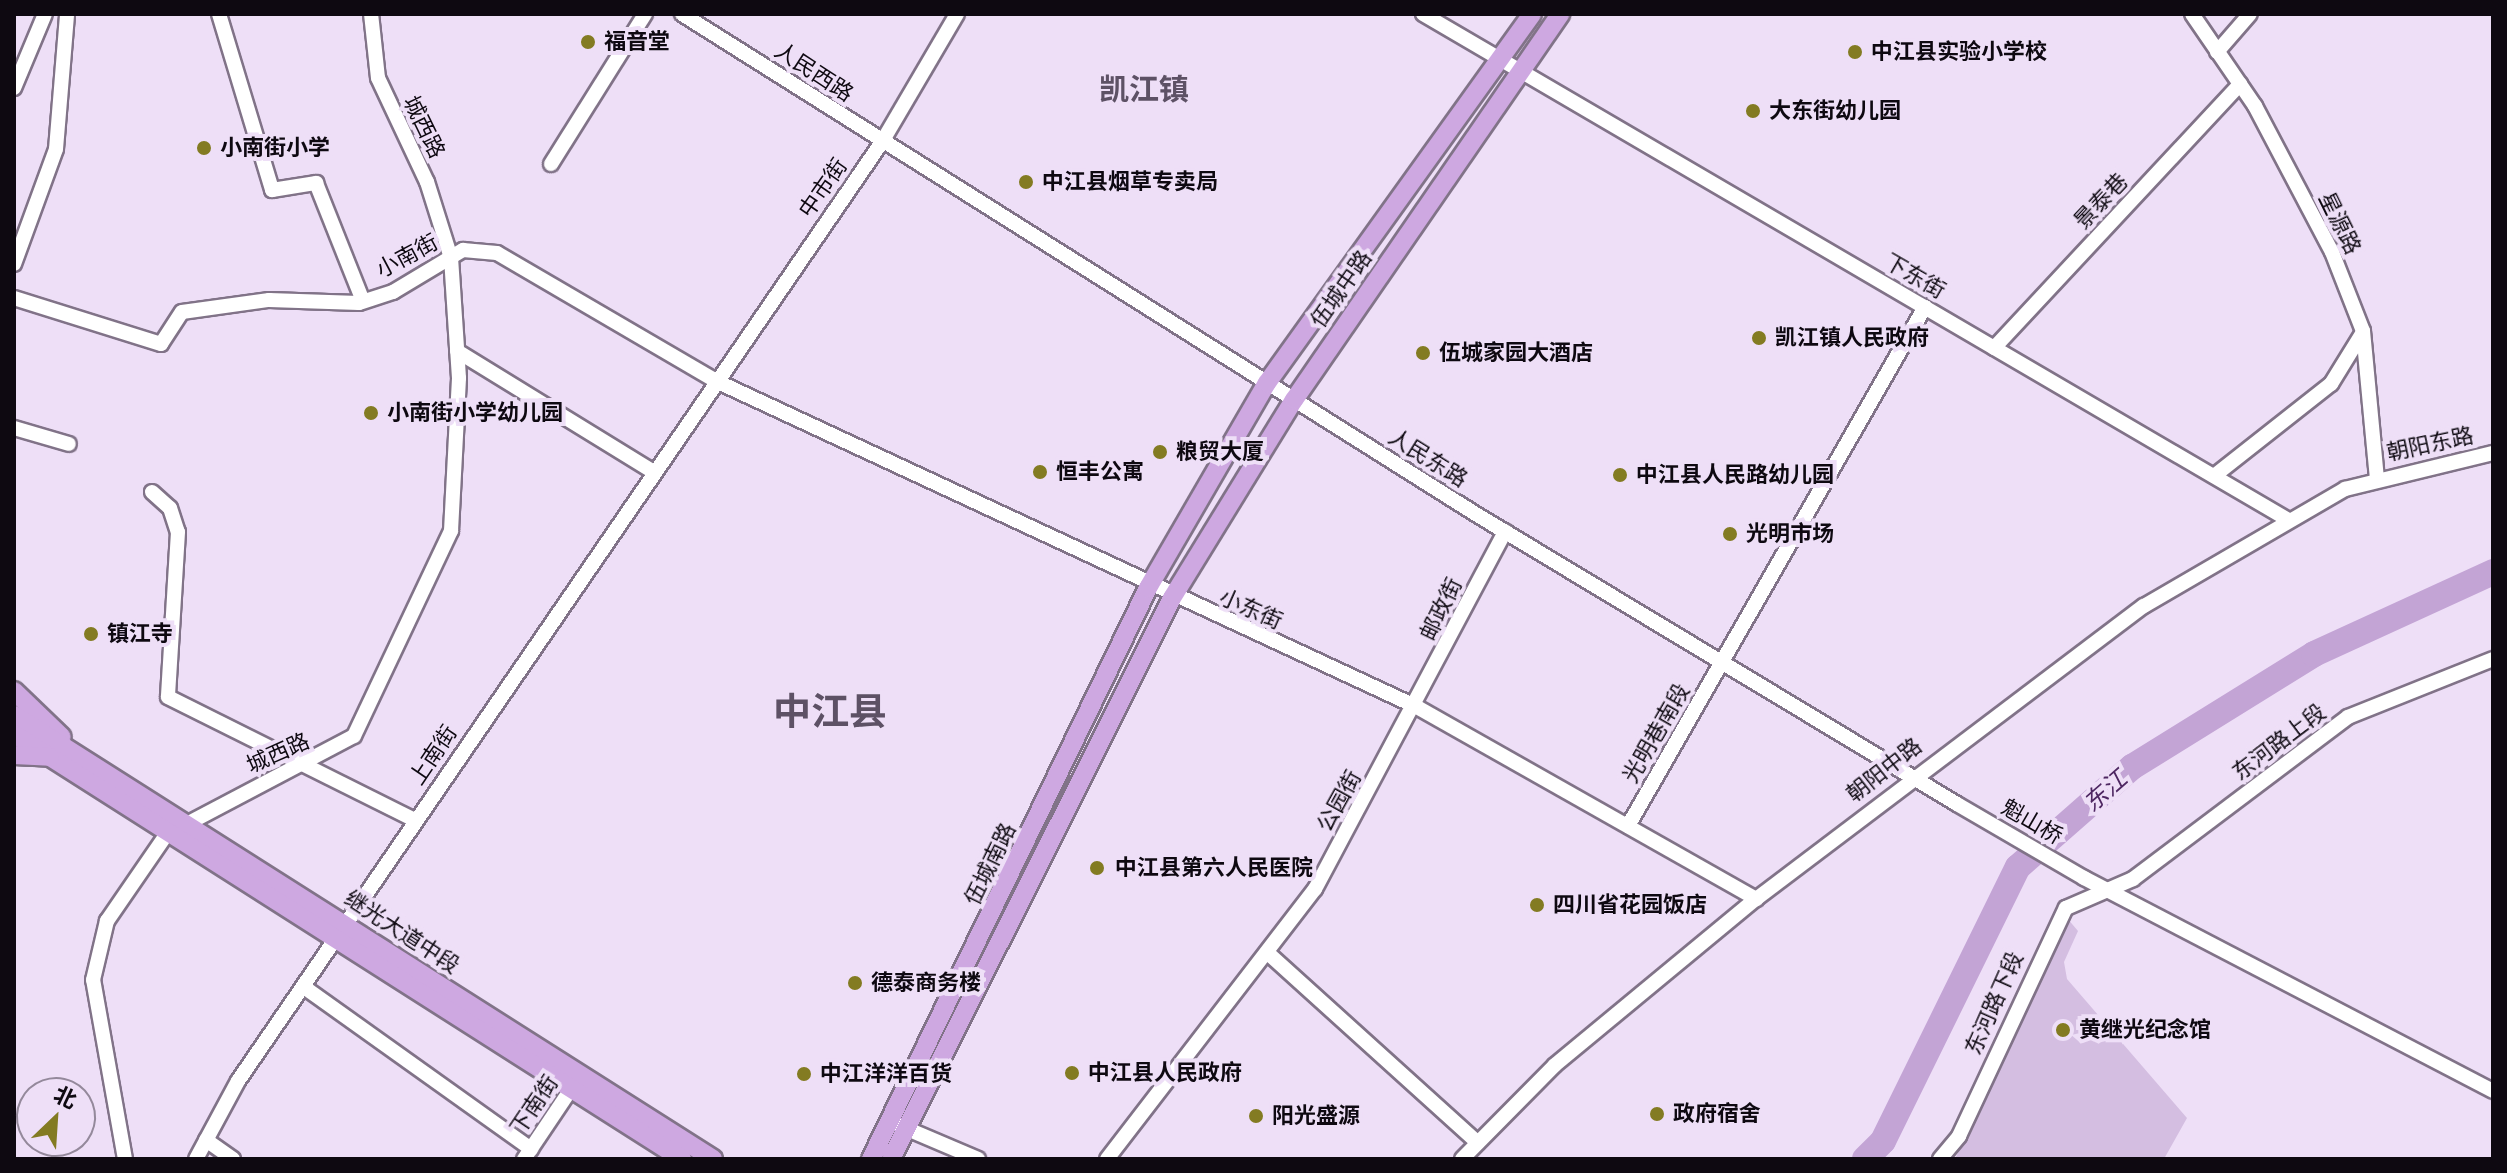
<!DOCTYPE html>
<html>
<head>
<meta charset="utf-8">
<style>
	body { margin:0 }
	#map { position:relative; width:2507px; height:1173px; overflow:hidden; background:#eedff7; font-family:Inter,"Noto Sans SC",sans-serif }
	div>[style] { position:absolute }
	.green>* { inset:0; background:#d4bee1 }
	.river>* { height:26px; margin:-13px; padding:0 13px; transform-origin:13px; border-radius:13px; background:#c3a4d5 }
	.roads { filter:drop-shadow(2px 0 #817388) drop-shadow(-2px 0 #817388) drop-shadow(0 2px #817388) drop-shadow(0 -2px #817388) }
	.minor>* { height:14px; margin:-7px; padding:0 7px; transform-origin:7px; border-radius:7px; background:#fff }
	.major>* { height:18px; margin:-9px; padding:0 9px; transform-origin:9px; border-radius:9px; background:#cea8e1 }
	.dots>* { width:22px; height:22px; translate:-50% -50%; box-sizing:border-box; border:4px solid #eedff7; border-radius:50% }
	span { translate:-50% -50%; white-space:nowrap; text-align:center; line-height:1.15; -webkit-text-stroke:8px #eedff7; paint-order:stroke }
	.poi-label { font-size:22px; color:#0e0911; font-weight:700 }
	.left { translate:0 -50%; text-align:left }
	.street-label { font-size:22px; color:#0e0911 }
	.water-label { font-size:24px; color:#4e2762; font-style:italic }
	.district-label { font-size:30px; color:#5d5165; font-weight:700 }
	.town-label { font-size:38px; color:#5d5165; font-weight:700 }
	.frame { position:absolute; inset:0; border:16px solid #0e0911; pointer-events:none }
	.north { position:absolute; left:16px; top:1077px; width:80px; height:80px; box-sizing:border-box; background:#eedff7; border:2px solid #94899b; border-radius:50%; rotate:25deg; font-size:22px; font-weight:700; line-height:32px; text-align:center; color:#0e0911 }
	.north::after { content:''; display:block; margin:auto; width:28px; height:36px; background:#837b22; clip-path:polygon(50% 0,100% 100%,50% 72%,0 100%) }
</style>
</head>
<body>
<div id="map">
	<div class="green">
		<i style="clip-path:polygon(2067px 918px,2078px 931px,2064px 962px,2067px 979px,2187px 1118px,2164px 1159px,1955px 1159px)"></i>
	</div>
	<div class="river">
		<i style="left:1865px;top:1159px;width:25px;rotate:-45deg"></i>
		<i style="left:1883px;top:1141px;width:305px;rotate:-63.8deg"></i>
		<i style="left:2018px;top:867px;width:152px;rotate:-41.3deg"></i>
		<i style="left:2132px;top:767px;width:214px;rotate:-31.8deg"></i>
		<i style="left:2314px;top:654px;width:197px;rotate:-24.6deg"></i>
	</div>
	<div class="roads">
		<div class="minor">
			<i style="left:219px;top:14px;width:184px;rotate:73.2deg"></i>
			<i style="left:272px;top:190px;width:45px;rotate:-9deg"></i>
			<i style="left:316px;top:183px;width:127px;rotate:68.3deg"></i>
			<i style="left:682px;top:14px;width:936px;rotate:32.21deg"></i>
			<i style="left:1474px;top:513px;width:564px;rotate:31.07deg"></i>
			<i style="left:1957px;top:804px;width:147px;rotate:30.2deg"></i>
			<i style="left:2084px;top:878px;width:461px;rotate:27.5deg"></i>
			<i style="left:1423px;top:14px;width:1001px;rotate:30.31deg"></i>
			<i style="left:2192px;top:14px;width:112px;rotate:55.6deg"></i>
			<i style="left:2255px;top:106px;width:165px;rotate:62.2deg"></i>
			<i style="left:2332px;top:252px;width:85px;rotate:68.6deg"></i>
			<i style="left:2363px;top:331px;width:148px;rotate:84.6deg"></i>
			<i style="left:2217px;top:52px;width:50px;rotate:-49deg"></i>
			<i style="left:14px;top:88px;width:80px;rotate:-67.3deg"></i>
			<i style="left:551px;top:164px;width:177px;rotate:-57.9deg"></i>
			<i style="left:14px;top:264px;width:122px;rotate:-69.9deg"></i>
			<i style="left:56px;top:149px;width:135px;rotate:-85.3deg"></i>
			<i style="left:14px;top:298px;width:154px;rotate:17.4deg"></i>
			<i style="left:161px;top:344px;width:38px;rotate:-57deg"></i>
			<i style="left:182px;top:312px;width:88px;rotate:-7.9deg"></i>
			<i style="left:269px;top:300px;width:90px;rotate:1.9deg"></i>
			<i style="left:359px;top:303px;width:36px;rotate:-18deg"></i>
			<i style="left:393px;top:292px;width:82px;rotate:-31deg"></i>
			<i style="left:463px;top:250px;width:34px;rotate:5deg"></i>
			<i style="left:497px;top:253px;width:254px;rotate:30.3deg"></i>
			<i style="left:716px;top:381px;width:773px;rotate:24.94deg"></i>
			<i style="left:1417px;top:707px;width:390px;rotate:29.5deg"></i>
			<i style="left:1994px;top:348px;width:361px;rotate:-47deg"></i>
			<i style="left:457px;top:351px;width:231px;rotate:31.6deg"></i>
			<i style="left:14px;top:428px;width:57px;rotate:16.2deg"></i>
			<i style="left:2214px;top:476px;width:149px;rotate:-38.2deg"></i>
			<i style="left:2331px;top:384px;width:61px;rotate:-58.4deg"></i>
			<i style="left:152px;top:492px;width:24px;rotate:42deg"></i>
			<i style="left:170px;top:508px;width:25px;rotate:72deg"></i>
			<i style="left:178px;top:532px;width:165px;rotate:93.5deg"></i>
			<i style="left:168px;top:697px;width:276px;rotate:26.5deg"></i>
			<i style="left:1628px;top:826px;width:598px;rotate:-60.22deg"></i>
			<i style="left:1270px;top:955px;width:280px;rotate:42.1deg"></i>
			<i style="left:304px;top:987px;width:279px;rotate:35.5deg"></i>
			<i style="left:898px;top:1125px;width:87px;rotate:23deg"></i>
			<i style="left:206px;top:1140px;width:33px;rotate:35deg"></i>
			<i style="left:125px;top:1159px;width:182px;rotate:-100.1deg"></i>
			<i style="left:93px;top:980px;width:61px;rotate:-76.7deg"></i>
			<i style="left:107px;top:921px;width:104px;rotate:-55.5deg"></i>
			<i style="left:166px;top:835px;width:212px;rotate:-27.8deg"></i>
			<i style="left:354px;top:736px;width:227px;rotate:-64.7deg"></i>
			<i style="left:451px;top:531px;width:153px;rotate:-87deg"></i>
			<i style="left:459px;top:378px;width:120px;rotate:-93.8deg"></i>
			<i style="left:451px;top:258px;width:80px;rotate:-107.5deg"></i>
			<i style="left:427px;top:182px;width:115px;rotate:-115.2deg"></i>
			<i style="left:378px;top:78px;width:64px;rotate:-96.2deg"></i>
			<i style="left:196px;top:1159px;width:89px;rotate:-61.7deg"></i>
			<i style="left:238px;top:1081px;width:1139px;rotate:-55.56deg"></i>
			<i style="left:882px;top:142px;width:148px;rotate:-59.6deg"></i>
			<i style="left:524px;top:1159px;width:92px;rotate:-56.1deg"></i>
			<i style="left:1107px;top:1159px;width:341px;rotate:-52.4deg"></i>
			<i style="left:1315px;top:889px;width:405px;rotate:-62deg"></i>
			<i style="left:1462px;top:1159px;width:132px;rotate:-45.3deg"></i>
			<i style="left:1555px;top:1065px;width:261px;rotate:-39.6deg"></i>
			<i style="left:1756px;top:899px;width:486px;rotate:-37.1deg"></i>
			<i style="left:2144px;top:606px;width:233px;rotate:-30.2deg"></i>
			<i style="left:2345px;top:489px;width:152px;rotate:-13.7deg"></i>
			<i style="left:1940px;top:1159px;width:30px;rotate:-50deg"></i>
			<i style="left:1959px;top:1136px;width:252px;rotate:-64.9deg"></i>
			<i style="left:2066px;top:908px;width:73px;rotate:-23.4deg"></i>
			<i style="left:2133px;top:879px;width:269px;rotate:-37deg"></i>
			<i style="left:2348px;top:717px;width:156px;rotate:-21.8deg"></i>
		</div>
		<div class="major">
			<i style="left:14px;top:691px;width:66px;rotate:43.8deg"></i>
			<i style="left:14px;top:715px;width:828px;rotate:32.42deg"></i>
			<i style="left:14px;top:734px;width:792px;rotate:32.47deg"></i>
			<i style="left:14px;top:755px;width:36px;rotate:3deg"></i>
			<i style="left:871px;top:1159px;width:635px;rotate:-64.12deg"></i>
			<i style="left:1148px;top:588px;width:237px;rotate:-59.9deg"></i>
			<i style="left:1267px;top:383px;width:454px;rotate:-54.3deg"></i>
			<i style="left:891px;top:1159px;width:627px;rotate:-63.39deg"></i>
			<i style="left:1172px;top:598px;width:233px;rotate:-58.4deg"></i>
			<i style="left:1294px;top:400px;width:469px;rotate:-55.4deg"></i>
		</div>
	</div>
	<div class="dots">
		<i style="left:588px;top:42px;background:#837b22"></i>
		<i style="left:1855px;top:52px;background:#837b22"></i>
		<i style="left:1753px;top:111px;background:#837b22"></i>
		<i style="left:204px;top:148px;background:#837b22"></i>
		<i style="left:1026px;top:182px;background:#837b22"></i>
		<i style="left:1759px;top:338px;background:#837b22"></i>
		<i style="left:1423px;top:353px;background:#837b22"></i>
		<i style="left:371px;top:413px;background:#837b22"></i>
		<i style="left:1160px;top:452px;background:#837b22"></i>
		<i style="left:1040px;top:472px;background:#837b22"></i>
		<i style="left:1620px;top:475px;background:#837b22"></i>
		<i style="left:1730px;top:534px;background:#837b22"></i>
		<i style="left:91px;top:634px;background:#837b22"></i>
		<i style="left:1097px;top:868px;background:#837b22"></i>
		<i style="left:1537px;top:905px;background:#837b22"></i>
		<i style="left:855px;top:983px;background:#837b22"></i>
		<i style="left:2063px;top:1030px;background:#837b22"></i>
		<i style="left:1072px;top:1073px;background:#837b22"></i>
		<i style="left:804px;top:1074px;background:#837b22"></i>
		<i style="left:1657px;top:1114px;background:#837b22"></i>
		<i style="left:1256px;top:1116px;background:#837b22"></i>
	</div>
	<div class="poi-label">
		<span class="left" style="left:604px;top:42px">福音堂</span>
		<span class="left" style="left:1871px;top:52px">中江县实验小学校</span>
		<span class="left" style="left:1769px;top:111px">大东街幼儿园</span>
		<span class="left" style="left:220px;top:148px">小南街小学</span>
		<span class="left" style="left:1042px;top:182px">中江县烟草专卖局</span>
		<span class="left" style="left:1775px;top:338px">凯江镇人民政府</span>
		<span class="left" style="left:1439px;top:353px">伍城家园大酒店</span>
		<span class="left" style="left:387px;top:413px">小南街小学幼儿园</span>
		<span class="left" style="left:1176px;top:452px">粮贸大厦</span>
		<span class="left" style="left:1056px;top:472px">恒丰公寓</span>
		<span class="left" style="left:1636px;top:475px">中江县人民路幼儿园</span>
		<span class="left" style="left:1746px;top:534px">光明市场</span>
		<span class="left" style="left:107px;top:634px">镇江寺</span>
		<span class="left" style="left:1115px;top:868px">中江县第六人民医院</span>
		<span class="left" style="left:1553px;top:905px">四川省花园饭店</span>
		<span class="left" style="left:871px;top:983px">德泰商务楼</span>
		<span class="left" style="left:2079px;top:1030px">黄继光纪念馆</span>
		<span class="left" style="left:1088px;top:1073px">中江县人民政府</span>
		<span class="left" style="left:820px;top:1074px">中江洋洋百货</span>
		<span class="left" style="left:1673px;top:1114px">政府宿舍</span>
		<span class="left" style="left:1272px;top:1116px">阳光盛源</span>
	</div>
	<div class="street-label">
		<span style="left:814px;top:72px;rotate:33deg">人民西路</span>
		<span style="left:424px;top:127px;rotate:64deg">城西路</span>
		<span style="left:823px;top:188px;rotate:-55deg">中市街</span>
		<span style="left:2101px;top:201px;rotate:-47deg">景泰巷</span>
		<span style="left:2340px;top:223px;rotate:64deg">星源路</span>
		<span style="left:407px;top:256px;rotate:-28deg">小南街</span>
		<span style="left:1915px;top:276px;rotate:30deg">下东街</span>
		<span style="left:1341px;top:289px;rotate:-55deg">伍城中路</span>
		<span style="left:2430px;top:444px;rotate:-12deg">朝阳东路</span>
		<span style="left:1428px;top:458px;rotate:32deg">人民东路</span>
		<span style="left:1251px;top:609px;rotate:24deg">小东街</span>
		<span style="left:1441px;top:609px;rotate:-64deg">邮政街</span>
		<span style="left:1656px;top:733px;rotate:-60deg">光明巷南段</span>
		<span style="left:2279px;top:742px;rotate:-37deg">东河路上段</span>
		<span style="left:278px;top:753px;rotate:-24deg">城西路</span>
		<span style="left:433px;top:755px;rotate:-56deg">上南街</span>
		<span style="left:1884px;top:770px;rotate:-38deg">朝阳中路</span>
		<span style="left:1339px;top:801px;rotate:-61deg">公园街</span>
		<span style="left:2032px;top:822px;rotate:30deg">魁山桥</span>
		<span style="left:990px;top:864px;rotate:-64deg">伍城南路</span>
		<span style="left:402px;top:932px;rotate:33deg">继光大道中段</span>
		<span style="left:1994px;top:1003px;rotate:-66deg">东河路下段</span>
		<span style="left:534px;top:1105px;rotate:-56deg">下南街</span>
	</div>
	<div class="water-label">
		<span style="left:2105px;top:791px;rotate:-41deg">东江</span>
	</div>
	<div class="district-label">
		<span style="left:1144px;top:89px">凯江镇</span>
	</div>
	<div class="town-label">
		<span style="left:830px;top:712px">中江县</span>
	</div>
	<div class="frame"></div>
	<div class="north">北</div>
</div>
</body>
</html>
